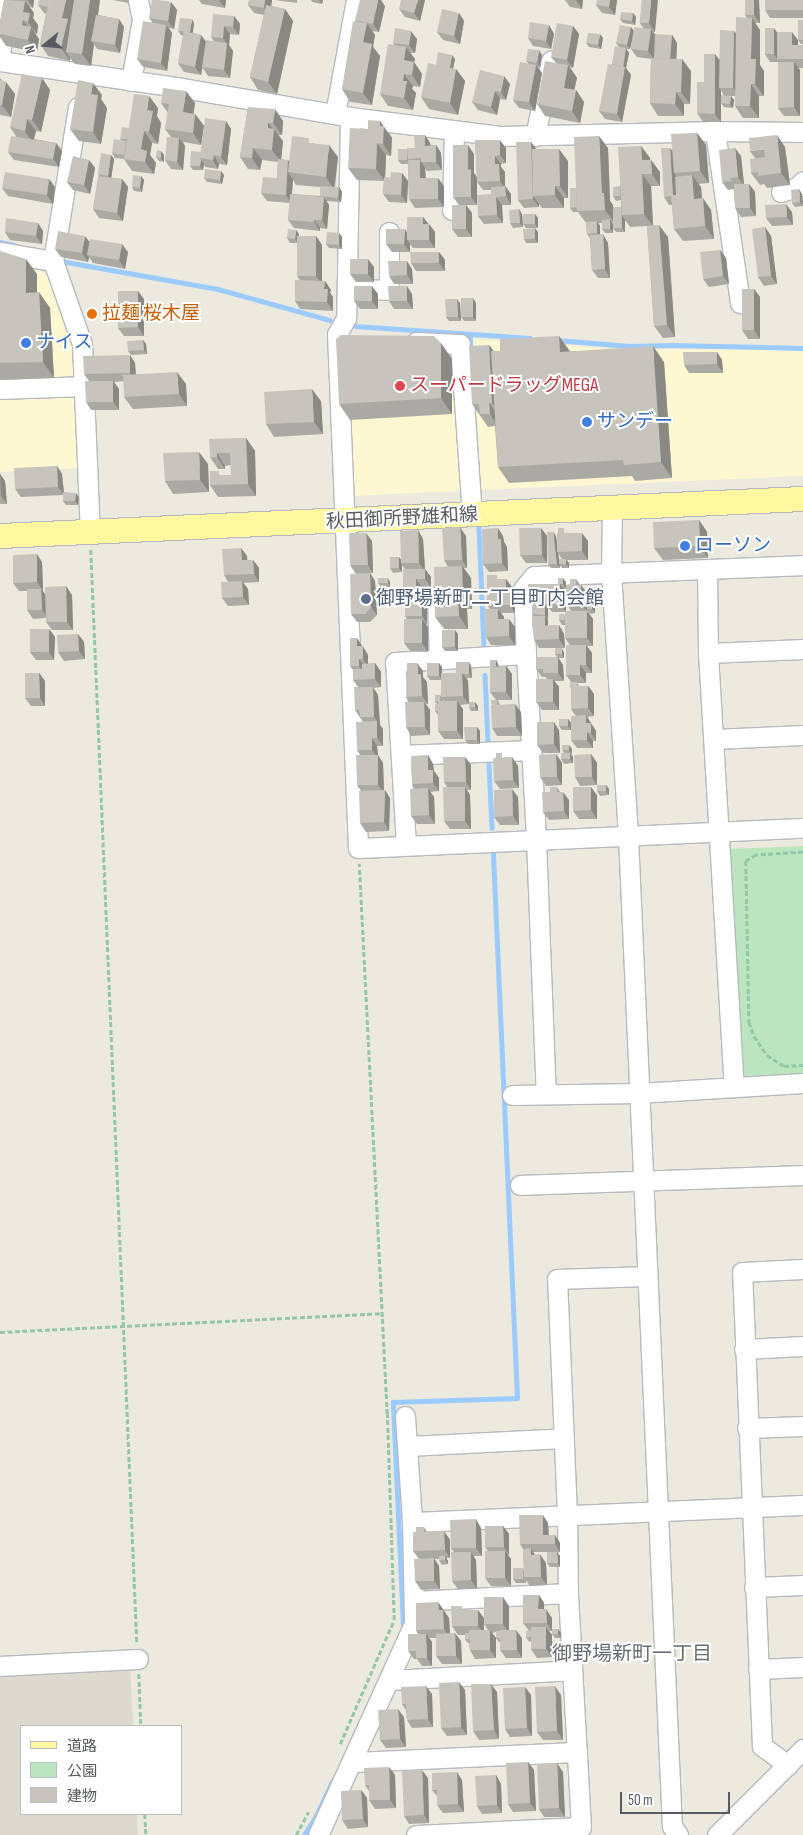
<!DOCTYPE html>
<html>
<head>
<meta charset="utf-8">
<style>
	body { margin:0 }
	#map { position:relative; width:803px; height:1835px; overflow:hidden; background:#eceadf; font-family:"Sofia Sans Condensed","Noto Sans JP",sans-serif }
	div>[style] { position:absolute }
	.commercial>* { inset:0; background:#fef8d2 }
	.education>* { inset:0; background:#dcd9ce }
	.green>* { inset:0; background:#bbe5be }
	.stream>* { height:4.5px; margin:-2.25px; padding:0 2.25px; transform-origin:2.25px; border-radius:2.25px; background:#9ccbff }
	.path>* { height:2.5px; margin-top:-1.25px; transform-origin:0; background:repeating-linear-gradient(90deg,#94c6a7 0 5px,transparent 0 7.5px) }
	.roads { filter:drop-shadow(1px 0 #b7b9bf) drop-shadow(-1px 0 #b7b9bf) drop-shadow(0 1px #b7b9bf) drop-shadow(0 -1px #b7b9bf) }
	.minor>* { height:19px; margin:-9.5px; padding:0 9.5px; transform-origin:9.5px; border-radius:9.5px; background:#fff }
	.major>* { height:24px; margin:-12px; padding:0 12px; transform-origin:12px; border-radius:12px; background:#fff8a1 }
	.wall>* { inset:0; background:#aba9a3 }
	.shaded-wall>* { inset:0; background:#8b8984 }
	.building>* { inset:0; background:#c7c4bd }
	.dots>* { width:14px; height:14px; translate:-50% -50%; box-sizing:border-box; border:2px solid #fff; border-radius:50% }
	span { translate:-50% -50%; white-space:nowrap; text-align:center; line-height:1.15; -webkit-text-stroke:4px #fff; paint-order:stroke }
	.food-label { font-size:19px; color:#c56008 }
	.left { translate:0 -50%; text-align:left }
	.shop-label { font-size:19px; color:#366cbe }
	.health-label { font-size:19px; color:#be3a42 }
	.street-label { font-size:19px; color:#585b61 }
	.service-label { font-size:19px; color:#4e5e75 }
	.neighbourhood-label { font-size:20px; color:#696d73 }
	.legend { position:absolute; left:20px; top:1725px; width:162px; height:90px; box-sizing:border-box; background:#fff; border:1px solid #bcbdc0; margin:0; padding:6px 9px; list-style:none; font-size:15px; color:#585b61 }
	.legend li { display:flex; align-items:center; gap:10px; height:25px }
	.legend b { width:25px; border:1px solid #bcbdc0 }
	.north { position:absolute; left:20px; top:20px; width:50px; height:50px; -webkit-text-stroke:4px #fff; paint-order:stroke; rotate:253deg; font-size:14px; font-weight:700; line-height:20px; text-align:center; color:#585b61 }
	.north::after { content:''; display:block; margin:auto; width:18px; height:22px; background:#585b61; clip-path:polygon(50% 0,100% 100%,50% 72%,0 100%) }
	.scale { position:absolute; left:620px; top:1792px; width:110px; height:22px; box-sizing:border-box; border:2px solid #585b61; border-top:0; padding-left:6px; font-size:15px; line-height:18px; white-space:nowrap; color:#585b61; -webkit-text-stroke:4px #fff; paint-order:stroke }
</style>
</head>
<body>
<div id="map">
	<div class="commercial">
		<i style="clip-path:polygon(0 261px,43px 272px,51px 280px,76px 350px,83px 468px,0 472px)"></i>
		<i style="clip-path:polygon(473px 339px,611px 349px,803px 350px,803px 476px,481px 490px)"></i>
		<i style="clip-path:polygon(448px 349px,456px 358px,461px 491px,350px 496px,344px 354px)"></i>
	</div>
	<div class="education">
		<i style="clip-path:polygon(130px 1666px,133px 1726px,21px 1726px,21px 1814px,137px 1814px,138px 1835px,0 1835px,0 1672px)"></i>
	</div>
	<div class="green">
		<i style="clip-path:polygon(803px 846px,803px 1077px,741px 1080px,730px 849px)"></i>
	</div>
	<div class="stream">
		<i style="left:0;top:242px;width:14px;rotate:12deg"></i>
		<i style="left:61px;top:261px;width:159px;rotate:10.1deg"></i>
		<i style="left:218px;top:289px;width:116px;rotate:15.5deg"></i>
		<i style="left:355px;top:326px;width:175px;rotate:3.9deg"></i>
		<i style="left:470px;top:334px;width:16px;rotate:86deg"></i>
		<i style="left:557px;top:340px;width:72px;rotate:4.8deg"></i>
		<i style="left:629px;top:346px;width:43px;rotate:-1.3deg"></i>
		<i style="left:672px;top:345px;width:131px;rotate:1.3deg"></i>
		<i style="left:479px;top:528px;width:120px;rotate:87.6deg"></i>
		<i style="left:485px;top:675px;width:65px;rotate:87.4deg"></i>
		<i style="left:489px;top:764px;width:64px;rotate:87.3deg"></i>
		<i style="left:403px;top:1626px;width:224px;rotate:-92.6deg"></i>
		<i style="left:393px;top:1402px;width:124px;rotate:-1.8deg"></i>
		<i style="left:517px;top:1398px;width:545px;rotate:-92.53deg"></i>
		<i style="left:304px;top:1835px;width:22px;rotate:-58deg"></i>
		<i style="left:316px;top:1816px;width:38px;rotate:-65deg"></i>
	</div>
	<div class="path">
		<i style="left:91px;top:550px;width:1095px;rotate:87.59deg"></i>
		<i style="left:803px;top:852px;width:47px;rotate:176.3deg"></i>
		<i style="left:756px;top:855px;width:12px;rotate:149deg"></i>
		<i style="left:746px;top:861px;width:161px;rotate:88.9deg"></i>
		<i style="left:749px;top:1022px;width:15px;rotate:70deg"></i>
		<i style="left:754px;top:1036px;width:23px;rotate:56deg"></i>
		<i style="left:767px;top:1055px;width:20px;rotate:33deg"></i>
		<i style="left:784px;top:1066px;width:19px;rotate:-3deg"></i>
		<i style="left:0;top:1332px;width:382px;rotate:-2.8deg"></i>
		<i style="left:139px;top:1674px;width:52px;rotate:87.8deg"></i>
		<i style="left:340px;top:1744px;width:135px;rotate:-66.5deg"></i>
		<i style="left:394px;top:1620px;width:206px;rotate:-91.9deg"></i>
		<i style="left:387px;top:1414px;width:551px;rotate:-92.91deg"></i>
		<i style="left:145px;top:1814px;width:21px;rotate:87deg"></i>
		<i style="left:296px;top:1835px;width:26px;rotate:-62deg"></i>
	</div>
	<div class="roads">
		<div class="minor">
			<i style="left:0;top:54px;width:55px;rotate:-81.6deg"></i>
			<i style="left:0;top:61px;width:179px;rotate:8.4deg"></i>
			<i style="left:177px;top:87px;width:176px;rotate:9.8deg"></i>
			<i style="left:350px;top:117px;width:151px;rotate:7.2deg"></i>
			<i style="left:500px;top:136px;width:215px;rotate:-1.3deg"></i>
			<i style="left:715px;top:131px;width:88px;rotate:0.7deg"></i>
			<i style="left:131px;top:81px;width:63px;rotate:-79.9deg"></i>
			<i style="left:142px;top:19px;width:19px;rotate:-102deg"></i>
			<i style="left:78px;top:107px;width:156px;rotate:99.2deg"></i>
			<i style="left:53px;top:261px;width:88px;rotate:70.7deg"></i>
			<i style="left:82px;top:344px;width:187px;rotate:87.6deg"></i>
			<i style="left:335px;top:114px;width:116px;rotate:-79.6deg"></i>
			<i style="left:350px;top:117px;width:201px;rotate:91.1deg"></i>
			<i style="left:346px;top:318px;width:18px;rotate:119deg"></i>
			<i style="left:337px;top:334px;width:514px;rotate:87.66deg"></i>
			<i style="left:358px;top:848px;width:445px;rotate:-2.6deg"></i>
			<i style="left:715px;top:131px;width:174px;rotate:81.7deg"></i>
			<i style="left:535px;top:136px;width:77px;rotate:-78deg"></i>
			<i style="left:781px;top:192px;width:17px;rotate:-17deg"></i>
			<i style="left:797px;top:187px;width:8px;rotate:-45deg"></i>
			<i style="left:452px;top:210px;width:80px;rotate:-88.6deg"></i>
			<i style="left:0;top:252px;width:54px;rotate:9.6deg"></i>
			<i style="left:350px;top:289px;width:39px;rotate:1deg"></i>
			<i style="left:389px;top:290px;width:58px;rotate:-90deg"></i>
			<i style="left:416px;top:342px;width:44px;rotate:2.6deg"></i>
			<i style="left:460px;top:344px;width:171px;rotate:86deg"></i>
			<i style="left:0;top:389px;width:85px;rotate:-2deg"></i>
			<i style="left:612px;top:508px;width:64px;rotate:90.9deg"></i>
			<i style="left:611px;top:572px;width:265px;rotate:86.3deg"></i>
			<i style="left:628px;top:836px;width:991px;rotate:87.46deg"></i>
			<i style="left:672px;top:1826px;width:11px;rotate:56deg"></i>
			<i style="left:707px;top:570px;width:83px;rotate:89.3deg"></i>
			<i style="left:708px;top:653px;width:435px;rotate:86.6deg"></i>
			<i style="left:437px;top:596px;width:63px;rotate:88.2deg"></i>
			<i style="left:708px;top:653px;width:95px;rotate:-2.4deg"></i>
			<i style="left:526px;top:654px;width:185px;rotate:86.9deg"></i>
			<i style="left:536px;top:839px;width:255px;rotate:87.8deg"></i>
			<i style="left:714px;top:739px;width:89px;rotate:-2.6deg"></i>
			<i style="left:401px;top:755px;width:130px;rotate:-2.2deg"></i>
			<i style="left:406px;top:845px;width:183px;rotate:-93.4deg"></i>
			<i style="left:395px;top:662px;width:131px;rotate:-3.5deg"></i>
			<i style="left:526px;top:654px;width:65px;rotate:-92.6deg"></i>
			<i style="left:523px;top:589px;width:17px;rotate:-50deg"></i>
			<i style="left:534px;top:576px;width:269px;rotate:-2.3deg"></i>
			<i style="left:512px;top:1095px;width:126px;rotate:-0.9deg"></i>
			<i style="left:638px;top:1093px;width:165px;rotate:-3.5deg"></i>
			<i style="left:520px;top:1185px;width:283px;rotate:-2deg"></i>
			<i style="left:744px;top:1349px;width:59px;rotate:-2.9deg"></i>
			<i style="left:405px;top:1416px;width:106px;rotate:86.2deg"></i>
			<i style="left:747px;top:1428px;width:56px;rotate:-2deg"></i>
			<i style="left:408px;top:1446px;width:156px;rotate:-2.9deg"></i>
			<i style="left:754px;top:1587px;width:49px;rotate:-2.3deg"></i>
			<i style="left:415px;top:1601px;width:153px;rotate:-3deg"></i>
			<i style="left:0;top:1666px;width:138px;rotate:-2.9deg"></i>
			<i style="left:758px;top:1669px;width:45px;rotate:-2.5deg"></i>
			<i style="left:390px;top:1680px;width:182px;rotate:-3.1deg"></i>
			<i style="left:353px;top:1762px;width:224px;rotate:-2.6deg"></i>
			<i style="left:788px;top:1765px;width:32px;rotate:-144deg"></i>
			<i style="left:762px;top:1746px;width:474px;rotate:-92.4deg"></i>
			<i style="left:742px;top:1272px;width:61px;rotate:-2.8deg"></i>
			<i style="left:318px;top:1835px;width:233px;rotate:-65.6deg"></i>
			<i style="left:414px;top:1623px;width:101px;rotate:-91.1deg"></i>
			<i style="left:412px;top:1522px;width:391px;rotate:-2.5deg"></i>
			<i style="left:416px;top:1835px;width:165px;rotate:-2.8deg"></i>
			<i style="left:581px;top:1827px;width:234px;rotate:-93.2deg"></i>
			<i style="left:568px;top:1593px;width:78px;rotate:-90.7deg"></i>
			<i style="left:567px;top:1515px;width:236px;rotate:-92.4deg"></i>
			<i style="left:557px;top:1279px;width:89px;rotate:-1.9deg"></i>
			<i style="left:717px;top:1835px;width:122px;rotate:-45deg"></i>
		</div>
		<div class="major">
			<i style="left:0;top:536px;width:804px;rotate:-2.64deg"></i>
		</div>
	</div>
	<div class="wall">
		<i style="clip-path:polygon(4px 0,34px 0,33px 8px,30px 7px,34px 13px,33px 18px,38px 25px,37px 34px,35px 33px,39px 39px,37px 52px,6px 46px,0 37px,0 22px)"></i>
		<i style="clip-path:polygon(100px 0,98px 15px,119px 19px,124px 27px,120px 53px,97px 49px,94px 44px,91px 66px,75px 64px,70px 58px,70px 61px,48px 56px,40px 44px,46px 14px,44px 13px,38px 5px)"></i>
		<i style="clip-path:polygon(113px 0,129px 0,128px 3px)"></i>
		<i style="clip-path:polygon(199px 0,226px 0,225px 8px,202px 4px)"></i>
		<i style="clip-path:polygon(249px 0,272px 0,271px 6px,285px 9px,293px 21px,277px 94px,258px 90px,250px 77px,264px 15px,254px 13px,248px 5px)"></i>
		<i style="clip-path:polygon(275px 0,297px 0,297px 3px)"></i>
		<i style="clip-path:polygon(311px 0,323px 0,322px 4px,312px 2px)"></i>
		<i style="clip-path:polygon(425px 0,420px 21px,405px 17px,399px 9px)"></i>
		<i style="clip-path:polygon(565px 0,583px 0,582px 9px,570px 7px)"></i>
		<i style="clip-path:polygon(617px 0,615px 15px,602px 13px,596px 5px)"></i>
		<i style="clip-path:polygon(642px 0,655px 32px,653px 32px,655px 35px,672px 35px,677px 43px,676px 59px,691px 71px,690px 104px,684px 104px,684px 116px,658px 116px,650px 103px,651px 59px,637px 57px,631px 49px,633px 35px,630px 49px,626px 49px,629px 53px,626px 68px,631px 75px,622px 122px,605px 119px,599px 111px,612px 64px,619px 47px,616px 43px,631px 27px,633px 31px,643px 28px,640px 23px)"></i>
		<i style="clip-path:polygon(745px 0,759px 0,760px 23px,755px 23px,760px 30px,760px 65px,764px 71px,764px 96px,759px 96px,759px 118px,743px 118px,735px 106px,735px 96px,730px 96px,734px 100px,733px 108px,724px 107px,721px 103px,724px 96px,721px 90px,721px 122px,703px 122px,697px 113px,704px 82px,719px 59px,734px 31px,736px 33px,747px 18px,745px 15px)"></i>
		<i style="clip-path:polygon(803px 0,803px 18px,770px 18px,765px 10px)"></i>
		<i style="clip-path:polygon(171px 2px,177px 10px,174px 29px,169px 28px,172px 33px,167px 71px,143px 67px,137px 59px,153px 23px,149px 18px)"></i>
		<i style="clip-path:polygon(385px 6px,379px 32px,372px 31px,375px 35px,373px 47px,380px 56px,372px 105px,350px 102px,342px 89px,356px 22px,355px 20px)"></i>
		<i style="clip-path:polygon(459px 13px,464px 21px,460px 44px,443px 40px,437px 32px)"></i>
		<i style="clip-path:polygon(633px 13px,636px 17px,635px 25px,623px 23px,620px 19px)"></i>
		<i style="clip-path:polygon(234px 16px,240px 24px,239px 35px,230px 34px,229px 45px,233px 51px,230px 78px,208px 76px,202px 67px,202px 65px,201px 75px,184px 72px,178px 63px,183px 36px,181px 35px,178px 31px,194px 23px,193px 33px,201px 35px,205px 41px,214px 41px,211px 37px)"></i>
		<i style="clip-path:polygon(803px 20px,803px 44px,801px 44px,798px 40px)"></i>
		<i style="clip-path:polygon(549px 25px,554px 34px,551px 49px,533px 46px,528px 38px)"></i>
		<i style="clip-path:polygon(573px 26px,579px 34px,573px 68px,570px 67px,577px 78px,574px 90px,576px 90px,584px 102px,580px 123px,545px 116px,537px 104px,556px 63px,551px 57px)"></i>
		<i style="clip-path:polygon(777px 33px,798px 40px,798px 45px,803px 45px,803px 68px,798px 68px,800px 70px,800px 116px,784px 116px,778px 108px,778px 62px,770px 62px,765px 54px)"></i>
		<i style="clip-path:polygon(603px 38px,601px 49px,589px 47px,586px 43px)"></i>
		<i style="clip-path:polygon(417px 39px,415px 53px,410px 53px,415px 59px,414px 62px,422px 74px,420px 87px,413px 86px,412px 89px,416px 93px,413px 110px,388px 106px,380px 94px,394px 45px,393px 43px)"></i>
		<i style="clip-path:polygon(542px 55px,540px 67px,537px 67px,542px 73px,535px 111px,519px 108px,513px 100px,528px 63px,526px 61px)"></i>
		<i style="clip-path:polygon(455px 59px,453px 69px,456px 69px,465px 81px,458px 115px,429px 109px,421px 97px,436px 65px)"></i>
		<i style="clip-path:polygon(0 78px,15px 94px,11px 117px,0 115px)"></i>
		<i style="clip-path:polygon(42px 78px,50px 90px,41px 132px,36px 131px,34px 139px,56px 143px,62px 151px,59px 167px,14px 160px,8px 152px,16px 136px,10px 127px)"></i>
		<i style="clip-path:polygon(510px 84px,506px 100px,500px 99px,497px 115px,478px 110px,472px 102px)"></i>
		<i style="clip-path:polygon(102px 95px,101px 99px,107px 108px,101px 144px,79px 141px,70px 129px)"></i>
		<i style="clip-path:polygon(161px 103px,195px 103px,193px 113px,195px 114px,204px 126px,201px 145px,183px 142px,185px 146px,183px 170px,171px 169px,165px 160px,171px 137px,165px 129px,168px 113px)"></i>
		<i style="clip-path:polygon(evenodd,248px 107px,283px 121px,282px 135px,278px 135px,283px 141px,281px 159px,289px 161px,313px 143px,338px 157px,335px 187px,339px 187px,342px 192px,341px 202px,326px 201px,329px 205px,327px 229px,320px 228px,320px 231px,294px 228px,288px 220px,290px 203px,267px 201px,261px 193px,277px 178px,278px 162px,262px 160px,260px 170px,248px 169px,240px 157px,248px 107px,293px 180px,296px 185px,320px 187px,320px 196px,292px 194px,293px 180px)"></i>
		<i style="clip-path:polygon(158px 108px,157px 116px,161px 123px,158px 144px,152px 143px,150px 155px,156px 163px,154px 174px,132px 171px,124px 159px,115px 158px,112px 153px,122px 141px,120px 139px,129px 128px)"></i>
		<i style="clip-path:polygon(226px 121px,231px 129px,227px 165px,219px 164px,218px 169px,205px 167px,204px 164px,203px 170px,193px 170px,190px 166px,201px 152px)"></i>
		<i style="clip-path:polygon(389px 133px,392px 138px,391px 156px,386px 155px,385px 177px,390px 178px,402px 173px,408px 181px,407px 203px,389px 202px,383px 194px,384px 181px,357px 180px,348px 168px)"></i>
		<i style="clip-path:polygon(697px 133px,706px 145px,709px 183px,698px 184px,701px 187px,702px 198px,711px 210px,714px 239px,683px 241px,674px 229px,672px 205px,669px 205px,664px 197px,672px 150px)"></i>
		<i style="clip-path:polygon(425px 135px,430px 143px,431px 145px,436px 145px,441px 153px,442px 170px,427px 171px,424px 167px,425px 168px,426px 178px,444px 186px,444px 207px,415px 208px,409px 199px,408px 164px,401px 164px,398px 160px,407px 149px,415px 148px)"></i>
		<i style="clip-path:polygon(475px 140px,506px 148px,506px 163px,501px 164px,501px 167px,505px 172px,505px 186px,511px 194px,511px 205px,502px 205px,503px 223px,484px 224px,478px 216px,491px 194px,491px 190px,483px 190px,477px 182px,477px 205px,466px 205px,472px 213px,472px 237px,458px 237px,452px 229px,459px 205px,453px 197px,474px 154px,474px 173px,477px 177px)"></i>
		<i style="clip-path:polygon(531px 142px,536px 149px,568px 161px,568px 198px,564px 198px,564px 208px,542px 208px,539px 204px,539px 207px,524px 208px,518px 200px)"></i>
		<i style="clip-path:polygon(641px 146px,650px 158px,650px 160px,651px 160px,660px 172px,660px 186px,651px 186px,653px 225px,668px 237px,675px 337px,663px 338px,654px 326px,647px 226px,630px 227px,625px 220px,625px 232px,616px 232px,613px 228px,613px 222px,612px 222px,613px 233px,605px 233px,602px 229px,602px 223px,598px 223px,600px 226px,600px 234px,608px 243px,610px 278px,598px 278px,592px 270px,590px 238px,587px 234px,586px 223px,578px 212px,573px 212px,570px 208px,576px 188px,608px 148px,610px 201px,613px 205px,613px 207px,621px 207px,621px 200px,616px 201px,613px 196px,620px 186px)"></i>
		<i style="clip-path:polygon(785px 147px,790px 185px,767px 188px,764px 184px,760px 185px,751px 173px,755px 158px,750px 151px)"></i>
		<i style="clip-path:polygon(111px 155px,114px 159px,111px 178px,122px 179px,128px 187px,123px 221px,99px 218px,93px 209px,99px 176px,98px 174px)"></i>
		<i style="clip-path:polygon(164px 155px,164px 162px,159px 161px,156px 157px)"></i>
		<i style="clip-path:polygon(741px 156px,744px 184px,749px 184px,755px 192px,756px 216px,741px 217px,735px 208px,734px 189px,728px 190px,722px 182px)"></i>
		<i style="clip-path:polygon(89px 160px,95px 168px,90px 194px,73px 190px,67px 182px)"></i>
		<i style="clip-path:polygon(224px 175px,222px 184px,207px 182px,204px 178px)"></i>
		<i style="clip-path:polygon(141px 176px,144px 180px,142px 192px,134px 191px,132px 187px)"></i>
		<i style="clip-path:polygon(49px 179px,55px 187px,53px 204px,8px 196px,2px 188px)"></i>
		<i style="clip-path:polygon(802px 194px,803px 206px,795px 207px,792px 203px)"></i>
		<i style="clip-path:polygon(519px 209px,522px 214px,523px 227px,513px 228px,510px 223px)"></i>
		<i style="clip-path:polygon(792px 212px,793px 225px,772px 226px,766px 218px)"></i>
		<i style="clip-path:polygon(535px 214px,538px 218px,538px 228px,526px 228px,523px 224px)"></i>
		<i style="clip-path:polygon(423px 217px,435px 232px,435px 248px,413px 248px,410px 244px,410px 252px,392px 252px,386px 244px,407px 233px)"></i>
		<i style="clip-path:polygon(38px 223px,43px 231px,42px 244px,10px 240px,5px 232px)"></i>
		<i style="clip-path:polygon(765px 227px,771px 236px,777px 284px,764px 286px,758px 277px)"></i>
		<i style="clip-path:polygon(538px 232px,538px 243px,526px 243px,524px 239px)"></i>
		<i style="clip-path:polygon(339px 233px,342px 237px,342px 249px,329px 248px,326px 244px)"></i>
		<i style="clip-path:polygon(299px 234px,299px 236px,316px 236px,322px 245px,322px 281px,325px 281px,331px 290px,330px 293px,333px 297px,333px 311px,300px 309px,295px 301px,300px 280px,297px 276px,297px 243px,290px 243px,287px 238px)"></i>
		<i style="clip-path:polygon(89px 241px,128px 252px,125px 269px,93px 263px,89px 257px,88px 262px,61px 257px,55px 249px)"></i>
		<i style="clip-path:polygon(720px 250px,726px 258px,729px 284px,709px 287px,703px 279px)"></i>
		<i style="clip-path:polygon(0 251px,37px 274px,37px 292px,50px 308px,54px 378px,0 380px)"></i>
		<i style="clip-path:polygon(439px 252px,445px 260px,445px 271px,416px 271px,411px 263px)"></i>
		<i style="clip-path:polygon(374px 267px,374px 282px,356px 282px,350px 274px)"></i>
		<i style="clip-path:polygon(412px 269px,413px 284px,394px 284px,389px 276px)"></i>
		<i style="clip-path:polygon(754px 289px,760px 297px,760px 339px,748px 339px,742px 330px)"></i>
		<i style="clip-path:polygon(378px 294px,378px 309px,360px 309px,354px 301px)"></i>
		<i style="clip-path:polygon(412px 294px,413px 309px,394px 309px,389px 301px)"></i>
		<i style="clip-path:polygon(144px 299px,144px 336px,124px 336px,118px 328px)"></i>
		<i style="clip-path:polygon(460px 303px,461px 321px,449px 321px,446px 317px)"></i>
		<i style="clip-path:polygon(476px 303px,476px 321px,464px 321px,461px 317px)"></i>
		<i style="clip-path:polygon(559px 336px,570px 351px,664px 362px,672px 478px,635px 481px,632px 476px,509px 483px,498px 467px,495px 426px,488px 427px,472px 404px,489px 345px,494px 351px,500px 351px)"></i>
		<i style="clip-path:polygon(143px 340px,146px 344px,147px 354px,131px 355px,128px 351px)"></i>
		<i style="clip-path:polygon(717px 352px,722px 360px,723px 373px,689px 373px,684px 365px)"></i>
		<i style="clip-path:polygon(130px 355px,135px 363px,136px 374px,186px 384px,187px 406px,133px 409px,124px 397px,124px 381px,114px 382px,119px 389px,119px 410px,91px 410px,86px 402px,89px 381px,84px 374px)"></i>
		<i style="clip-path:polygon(452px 359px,452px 414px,350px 420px,339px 404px)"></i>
		<i style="clip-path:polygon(321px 401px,323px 434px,274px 437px,266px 424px)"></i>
		<i style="clip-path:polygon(246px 438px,255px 451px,256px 496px,218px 497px,210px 485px,221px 475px,231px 475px,231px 465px,225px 466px,225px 469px,218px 469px,210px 457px)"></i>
		<i style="clip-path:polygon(208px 464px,209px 492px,173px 494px,165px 481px)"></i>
		<i style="clip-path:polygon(57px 466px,62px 474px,64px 492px,79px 497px,78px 505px,66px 505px,63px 501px,63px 495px,21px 497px,15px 489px)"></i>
		<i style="clip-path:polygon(0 474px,5px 481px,7px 504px,0 504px)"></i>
		<i style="clip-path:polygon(699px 520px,707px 532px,708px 558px,663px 560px,654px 548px)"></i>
		<i style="clip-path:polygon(541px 528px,547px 536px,547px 563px,526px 563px,520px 555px)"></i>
		<i style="clip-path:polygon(evenodd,567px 532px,567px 533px,588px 541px,588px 560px,566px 560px,569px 563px,569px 568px,562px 568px,559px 564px,560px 568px,551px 568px,548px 564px,556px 536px,557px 544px,567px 532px,558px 553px,562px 559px,559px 560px,558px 553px)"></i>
		<i style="clip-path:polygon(466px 536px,467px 568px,464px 568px,471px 578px,472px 609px,467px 609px,468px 629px,444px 629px,435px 617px,448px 567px,444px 560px)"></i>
		<i style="clip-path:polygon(503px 536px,504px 542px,507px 547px,508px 571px,489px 572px,483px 564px)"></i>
		<i style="clip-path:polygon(423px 539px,425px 569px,431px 577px,431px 587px,422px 587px,422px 596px,427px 604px,427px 624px,426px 624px,428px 627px,428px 652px,410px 651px,404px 643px,407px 619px,405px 616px,408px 595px,403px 588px,405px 569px,402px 565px,402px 572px,393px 573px,390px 568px)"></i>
		<i style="clip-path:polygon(372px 541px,373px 573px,370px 573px,375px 581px,377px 615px,370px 622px,357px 622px,351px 614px,356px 574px,350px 565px)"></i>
		<i style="clip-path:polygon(241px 548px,247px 556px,247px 560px,253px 560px,259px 568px,259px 582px,243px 583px,248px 589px,249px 605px,228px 606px,222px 598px,228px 582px,224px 575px)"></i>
		<i style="clip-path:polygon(42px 562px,43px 591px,46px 595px,72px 595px,73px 630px,52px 630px,46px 622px,46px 618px,33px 619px,27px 610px,27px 591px,19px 591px,13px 583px)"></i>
		<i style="clip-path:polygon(499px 579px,512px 587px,512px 592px,515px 597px,515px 613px,501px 613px,504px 617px,504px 619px,515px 627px,515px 645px,491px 645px,486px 637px,490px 609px,487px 605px)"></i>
		<i style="clip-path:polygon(576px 579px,579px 583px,579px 585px,581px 585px,587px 593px,587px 603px,595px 607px,595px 613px,590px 614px,587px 610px,587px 611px,571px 611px,566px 603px,566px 611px,587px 611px,593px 619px,593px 646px,587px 646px,592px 653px,592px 673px,586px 673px,586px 683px,577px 683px,579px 686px,588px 686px,594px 694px,594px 716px,587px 717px,596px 731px,596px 741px,593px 741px,593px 748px,577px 748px,571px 740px,576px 716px,571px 709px,571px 688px,570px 687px,571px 682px,566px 675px,570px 645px,565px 638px,565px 625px,562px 625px,559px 620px,565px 615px,565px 612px,552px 612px,547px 606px,548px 608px,548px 619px,547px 619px,548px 620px,548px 626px,559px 625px,564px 634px,565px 648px,539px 648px,534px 640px,533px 628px,532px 627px,533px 616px,532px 614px,533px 604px,528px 598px,558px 584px,566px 582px,566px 585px,570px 585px)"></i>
		<i style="clip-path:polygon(390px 582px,390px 587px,381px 587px,378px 583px)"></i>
		<i style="clip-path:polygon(49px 629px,55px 637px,54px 660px,36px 660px,30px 652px)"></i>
		<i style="clip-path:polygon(78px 634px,84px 642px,85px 659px,64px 661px,58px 652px)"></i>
		<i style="clip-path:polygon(458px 634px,458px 651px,445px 651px,442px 647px)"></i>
		<i style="clip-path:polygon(363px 646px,368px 655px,368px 664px,375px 663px,381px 672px,381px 687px,373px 688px,378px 695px,380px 725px,383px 729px,383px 746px,377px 746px,378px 755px,383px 763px,384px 790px,390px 798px,389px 831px,366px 832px,360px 823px,361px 791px,357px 785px,360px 755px,357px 750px,363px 722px,355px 710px,358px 687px,353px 680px,353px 670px,350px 666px)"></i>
		<i style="clip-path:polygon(564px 653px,564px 658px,558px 658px,563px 665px,564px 681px,554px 681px,559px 687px,559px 710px,542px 710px,536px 702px,547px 679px,545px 677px,542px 677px,536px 669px,557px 657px,555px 654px)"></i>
		<i style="clip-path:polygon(496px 660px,499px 666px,506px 666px,512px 674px,512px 700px,498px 700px,500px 705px,521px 712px,522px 736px,497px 736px,492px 728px,496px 700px,490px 692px)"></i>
		<i style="clip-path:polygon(469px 662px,471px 666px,472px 678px,467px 678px,468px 681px,469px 704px,460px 705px,463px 709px,463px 739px,444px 739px,438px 731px,438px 715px,435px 711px,437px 704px,435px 702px,440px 695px,443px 699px,443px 701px,444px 701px,441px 697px,441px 680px,430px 680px,427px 676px,442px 667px,442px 673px,456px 673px)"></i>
		<i style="clip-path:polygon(423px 671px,423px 677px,427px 682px,428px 704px,426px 704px,430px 710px,430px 735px,411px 736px,406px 727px,409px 702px,406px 697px)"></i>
		<i style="clip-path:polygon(39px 673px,45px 681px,45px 706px,31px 706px,25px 698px)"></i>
		<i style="clip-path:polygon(478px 706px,478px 711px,471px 711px,469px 707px)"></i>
		<i style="clip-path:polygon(568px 719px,571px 723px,571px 730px,562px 730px,559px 726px)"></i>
		<i style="clip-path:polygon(559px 730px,560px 753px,543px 753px,537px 745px)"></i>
		<i style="clip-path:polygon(480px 731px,480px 744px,468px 744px,465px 740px)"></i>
		<i style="clip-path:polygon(572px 749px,572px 754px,571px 754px,573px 757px,573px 763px,564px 764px,561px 759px,564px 753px,562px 750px)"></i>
		<i style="clip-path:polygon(556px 754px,562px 763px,562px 785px,546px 786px,540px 777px)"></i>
		<i style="clip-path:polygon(591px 754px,597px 763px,597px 785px,580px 786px,575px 777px)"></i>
		<i style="clip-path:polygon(428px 755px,433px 764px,434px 771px,439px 778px,439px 791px,430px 792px,434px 797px,435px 824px,417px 824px,411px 816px,415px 789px,412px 784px)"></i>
		<i style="clip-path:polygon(465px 757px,471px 765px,471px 790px,467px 790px,470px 795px,471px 829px,450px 829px,444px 821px,447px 787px,444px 782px)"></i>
		<i style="clip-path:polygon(504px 757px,518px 766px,519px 788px,500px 789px,494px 781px)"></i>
		<i style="clip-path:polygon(606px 785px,609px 789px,609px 795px,600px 796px,597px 791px)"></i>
		<i style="clip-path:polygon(557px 787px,560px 792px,569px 800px,569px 819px,549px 820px,543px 812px,550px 792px)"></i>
		<i style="clip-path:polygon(597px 795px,597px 819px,579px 819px,573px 811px)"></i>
		<i style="clip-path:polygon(518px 797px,519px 825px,500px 825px,494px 817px)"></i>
		<i style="clip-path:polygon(548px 1523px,549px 1535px,555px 1535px,560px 1543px,560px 1552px,533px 1552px,535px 1555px,546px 1563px,547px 1585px,530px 1586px,526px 1580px,526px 1583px,516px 1583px,513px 1579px,524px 1569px,523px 1549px,520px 1544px)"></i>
		<i style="clip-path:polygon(503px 1526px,509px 1534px,509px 1555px,508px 1555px,511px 1559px,511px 1586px,491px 1586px,485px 1578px,488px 1551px,485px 1547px)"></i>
		<i style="clip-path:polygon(424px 1527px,427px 1532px,444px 1531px,450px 1540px,450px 1558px,446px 1558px,448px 1561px,448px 1564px,442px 1565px,439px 1560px,439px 1559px,434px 1559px,439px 1566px,440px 1589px,421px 1590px,415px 1581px,419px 1559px,413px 1551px,416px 1532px)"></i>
		<i style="clip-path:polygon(481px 1528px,482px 1556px,473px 1556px,476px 1560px,477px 1589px,458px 1589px,452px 1581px,454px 1552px,451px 1548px)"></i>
		<i style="clip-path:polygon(557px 1552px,560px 1556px,560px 1567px,550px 1567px,547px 1563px)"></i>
		<i style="clip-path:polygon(539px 1595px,544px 1603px,544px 1609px,552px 1618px,552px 1631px,549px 1631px,552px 1635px,552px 1657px,537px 1658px,531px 1649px,531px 1641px,529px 1642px,526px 1637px,529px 1631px,523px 1623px)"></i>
		<i style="clip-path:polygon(438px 1602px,449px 1618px,450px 1633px,461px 1641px,462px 1664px,442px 1664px,436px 1656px,436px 1638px,429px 1638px,432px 1642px,432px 1666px,422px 1666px,417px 1659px,414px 1659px,408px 1651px,418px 1634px,416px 1630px)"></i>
		<i style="clip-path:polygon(509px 1606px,509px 1630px,522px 1638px,522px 1658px,506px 1658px,500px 1650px,500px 1642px,499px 1642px,496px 1638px,496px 1632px,492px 1633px,496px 1638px,496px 1658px,475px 1659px,470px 1650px,469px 1643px,468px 1643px,465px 1639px,465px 1635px,458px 1635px,452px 1626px,484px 1618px,484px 1630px,488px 1630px,484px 1624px)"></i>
		<i style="clip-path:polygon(558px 1629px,561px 1633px,561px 1638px,555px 1638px,552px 1634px)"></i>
		<i style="clip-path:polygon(525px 1687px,531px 1695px,532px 1736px,510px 1737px,505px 1729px)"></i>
		<i style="clip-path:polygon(465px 1690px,467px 1735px,447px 1736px,441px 1728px)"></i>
		<i style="clip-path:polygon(497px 1692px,499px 1739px,479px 1740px,473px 1731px)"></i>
		<i style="clip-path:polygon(432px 1694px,433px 1727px,412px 1728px,407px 1720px,406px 1710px,402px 1704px)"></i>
		<i style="clip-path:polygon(561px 1695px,563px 1740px,543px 1740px,537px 1732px)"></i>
		<i style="clip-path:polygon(404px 1717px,406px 1747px,386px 1748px,380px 1740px)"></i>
		<i style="clip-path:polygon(528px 1762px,534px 1770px,536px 1811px,513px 1812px,508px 1804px)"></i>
		<i style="clip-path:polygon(457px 1772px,462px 1780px,464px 1812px,443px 1813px,437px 1805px,437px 1796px,432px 1790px)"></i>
		<i style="clip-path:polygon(563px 1772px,565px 1817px,544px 1817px,539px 1809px)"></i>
		<i style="clip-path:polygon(395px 1775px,396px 1808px,375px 1809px,369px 1800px,369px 1791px,365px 1785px)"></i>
		<i style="clip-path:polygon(496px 1775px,501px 1784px,502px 1813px,482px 1814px,477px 1806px)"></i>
		<i style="clip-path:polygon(428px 1778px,429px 1823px,409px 1824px,404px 1816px)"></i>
		<i style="clip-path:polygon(361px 1790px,367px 1798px,368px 1827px,348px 1829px,342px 1820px)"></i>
	</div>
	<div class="shaded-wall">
		<i style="clip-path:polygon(28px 0,34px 0,33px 8px)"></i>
		<i style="clip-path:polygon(66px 0,77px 0,66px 52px,70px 58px,70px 61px,61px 48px,62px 18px)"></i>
		<i style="clip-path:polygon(90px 0,100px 0,94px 41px,91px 41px,94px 44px,91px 66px,82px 54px)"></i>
		<i style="clip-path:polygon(219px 0,226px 0,225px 8px)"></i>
		<i style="clip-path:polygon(265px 0,272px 0,270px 16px,264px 8px)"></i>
		<i style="clip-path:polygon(319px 0,323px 0,322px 4px)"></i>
		<i style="clip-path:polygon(378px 0,381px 0,385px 6px,379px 32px,373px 24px)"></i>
		<i style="clip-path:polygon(418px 0,425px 0,420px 21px,414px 13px)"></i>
		<i style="clip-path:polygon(576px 0,583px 0,582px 9px)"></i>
		<i style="clip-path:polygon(610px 0,617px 0,615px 15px,609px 7px)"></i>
		<i style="clip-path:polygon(651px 0,658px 0,655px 32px,649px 23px)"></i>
		<i style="clip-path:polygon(754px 0,759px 0,760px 23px,754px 15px)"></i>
		<i style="clip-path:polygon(25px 1px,34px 13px,33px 18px,38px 25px,37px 34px,28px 22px,23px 12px)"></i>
		<i style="clip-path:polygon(171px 2px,177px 10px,174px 29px,168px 21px)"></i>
		<i style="clip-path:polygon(285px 9px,293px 21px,277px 94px,268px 82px)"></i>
		<i style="clip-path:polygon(459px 13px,464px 21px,460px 44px,454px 36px)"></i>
		<i style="clip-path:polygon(633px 13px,636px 17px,635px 25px,632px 21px)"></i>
		<i style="clip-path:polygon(234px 16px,240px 24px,239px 35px,233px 27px)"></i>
		<i style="clip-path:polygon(752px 18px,760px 30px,760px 65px,764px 71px,764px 96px,755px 84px,751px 59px)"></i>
		<i style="clip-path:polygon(119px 19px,124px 27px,120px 53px,115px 45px)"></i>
		<i style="clip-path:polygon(192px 19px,194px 23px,192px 37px,190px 33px)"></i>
		<i style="clip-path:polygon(23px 20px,30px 31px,31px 27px,39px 39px,37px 52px,28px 40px,22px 25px)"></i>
		<i style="clip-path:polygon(367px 23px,375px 35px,373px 47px,380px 56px,372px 105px,363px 93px,363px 42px)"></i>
		<i style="clip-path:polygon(166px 25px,172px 33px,167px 71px,161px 63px)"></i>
		<i style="clip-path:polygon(549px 25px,554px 34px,551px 49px,546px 41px)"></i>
		<i style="clip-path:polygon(224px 26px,230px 34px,229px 45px,233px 51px,230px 78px,224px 70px,227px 44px,223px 38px)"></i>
		<i style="clip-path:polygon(573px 26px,579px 34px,573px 68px,567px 60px)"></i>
		<i style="clip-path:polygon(631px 27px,634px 31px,630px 49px,627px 45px)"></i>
		<i style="clip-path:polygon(774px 28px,780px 37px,777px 59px,774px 54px)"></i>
		<i style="clip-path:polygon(651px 29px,657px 37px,654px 59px,648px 51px)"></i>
		<i style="clip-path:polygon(411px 31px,417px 39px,415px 53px,409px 45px)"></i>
		<i style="clip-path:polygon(734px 31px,740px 39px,739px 96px,733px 88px)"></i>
		<i style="clip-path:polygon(792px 32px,798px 40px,798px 53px,792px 45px)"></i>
		<i style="clip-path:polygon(600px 34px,603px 38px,601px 49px,598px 45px)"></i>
		<i style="clip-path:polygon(201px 35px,207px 43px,201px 75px,195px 67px)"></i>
		<i style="clip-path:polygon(672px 35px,677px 43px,676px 68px,670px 60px)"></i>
		<i style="clip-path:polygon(406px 47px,415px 59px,414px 62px,422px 74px,420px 87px,412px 75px,404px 60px)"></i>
		<i style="clip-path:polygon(626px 48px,629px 53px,626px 68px,631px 75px,622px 122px,617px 114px)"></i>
		<i style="clip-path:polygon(539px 50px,542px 55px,540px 67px,537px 63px)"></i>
		<i style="clip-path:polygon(715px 54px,721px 62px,719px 88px,721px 90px,721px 122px,715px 114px)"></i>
		<i style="clip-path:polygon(452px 55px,455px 59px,452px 74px,449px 70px)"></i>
		<i style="clip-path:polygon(682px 59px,691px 71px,690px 104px,681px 92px)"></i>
		<i style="clip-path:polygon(794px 62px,800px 70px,800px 116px,794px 107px)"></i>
		<i style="clip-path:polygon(536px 65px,542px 73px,535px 111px,529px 102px)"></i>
		<i style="clip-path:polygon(568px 65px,577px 78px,572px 100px,564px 88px)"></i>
		<i style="clip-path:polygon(456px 69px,465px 81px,458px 115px,450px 103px)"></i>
		<i style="clip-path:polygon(404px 74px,413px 86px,412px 89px,416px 93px,413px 110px,404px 98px,403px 81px)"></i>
		<i style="clip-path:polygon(504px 76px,510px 84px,506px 100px,501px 92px)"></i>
		<i style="clip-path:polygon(42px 78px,50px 90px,41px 132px,32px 120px)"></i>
		<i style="clip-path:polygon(6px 82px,15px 94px,11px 117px,2px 105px)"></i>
		<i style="clip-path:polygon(93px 83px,102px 95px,101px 99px,107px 108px,101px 144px,93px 132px,91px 94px)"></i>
		<i style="clip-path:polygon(751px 84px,759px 96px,759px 118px,750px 106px)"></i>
		<i style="clip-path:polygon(576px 90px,584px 102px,580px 123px,572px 111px)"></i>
		<i style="clip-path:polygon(186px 91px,195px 103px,192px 124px,183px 112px)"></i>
		<i style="clip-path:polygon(495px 91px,500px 99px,497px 115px,491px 107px)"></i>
		<i style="clip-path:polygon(676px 92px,684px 104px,684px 116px,675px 104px)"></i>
		<i style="clip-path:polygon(149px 96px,158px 108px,157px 116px,161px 123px,158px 144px,149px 132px,147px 110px)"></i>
		<i style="clip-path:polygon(731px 96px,734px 100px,733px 108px,730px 104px)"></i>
		<i style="clip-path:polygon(275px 109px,283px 121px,282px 135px,273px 123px)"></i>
		<i style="clip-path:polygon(195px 114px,204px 126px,201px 145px,193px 133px)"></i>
		<i style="clip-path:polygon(27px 119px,36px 131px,33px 143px,25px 131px)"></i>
		<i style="clip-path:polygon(226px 121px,231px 129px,227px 165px,221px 157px)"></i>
		<i style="clip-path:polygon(380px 121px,392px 138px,391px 156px,383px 144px,380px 126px)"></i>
		<i style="clip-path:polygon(268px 123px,274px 131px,274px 129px,283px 141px,281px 162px,272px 150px,268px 128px)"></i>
		<i style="clip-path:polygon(144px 131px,152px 143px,150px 155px,156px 163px,154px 174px,145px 162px,141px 149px)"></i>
		<i style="clip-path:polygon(697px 133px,706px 145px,709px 183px,700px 171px)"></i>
		<i style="clip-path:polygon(425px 135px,430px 143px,431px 154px,425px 146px)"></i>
		<i style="clip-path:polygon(777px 135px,785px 147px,790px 185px,781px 173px)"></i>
		<i style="clip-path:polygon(599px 136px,608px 148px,610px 201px,613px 205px,614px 222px,605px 210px,602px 193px)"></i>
		<i style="clip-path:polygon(179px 138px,185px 146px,183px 170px,177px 162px)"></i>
		<i style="clip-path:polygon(500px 140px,506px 148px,506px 163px,500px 155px)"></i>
		<i style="clip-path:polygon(531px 142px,537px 150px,533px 196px,539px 204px,539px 207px,533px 199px)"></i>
		<i style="clip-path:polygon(56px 143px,62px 151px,59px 167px,53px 159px)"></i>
		<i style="clip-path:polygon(377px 143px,386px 155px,385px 181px,376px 169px)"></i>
		<i style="clip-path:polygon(329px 145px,338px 157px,334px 189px,326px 177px)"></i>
		<i style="clip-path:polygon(436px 145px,441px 153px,442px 170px,436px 162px)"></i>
		<i style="clip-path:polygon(468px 145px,474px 154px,474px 173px,477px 178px,477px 205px,471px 197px,468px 170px)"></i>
		<i style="clip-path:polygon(641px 146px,650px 158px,651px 172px,642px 160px)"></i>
		<i style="clip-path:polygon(253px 148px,262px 160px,260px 170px,252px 158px)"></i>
		<i style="clip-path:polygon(670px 148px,676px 156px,674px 173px,678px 179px,679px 205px,673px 196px)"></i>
		<i style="clip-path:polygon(735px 148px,741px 156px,744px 185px,738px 177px)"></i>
		<i style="clip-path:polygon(559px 149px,568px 161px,568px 198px,560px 186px)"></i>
		<i style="clip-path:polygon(161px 151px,164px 155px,164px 162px,161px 158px)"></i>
		<i style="clip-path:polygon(111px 155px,114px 159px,111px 180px,108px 176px)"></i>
		<i style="clip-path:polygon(214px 155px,219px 164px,218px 169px,213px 160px)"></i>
		<i style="clip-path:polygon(495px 156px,501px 164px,501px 167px,505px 172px,505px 186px,511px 194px,511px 205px,506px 196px,505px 189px,500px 181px,495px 164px)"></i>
		<i style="clip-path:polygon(89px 160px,95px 168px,90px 194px,84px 185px)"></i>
		<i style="clip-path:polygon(201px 160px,204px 164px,203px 170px,200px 166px)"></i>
		<i style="clip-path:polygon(288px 160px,294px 168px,288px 172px,293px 180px,291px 203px,286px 195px)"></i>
		<i style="clip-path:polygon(420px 160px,425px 168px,426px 186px,420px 178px)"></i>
		<i style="clip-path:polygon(651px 160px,660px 172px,660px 186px,652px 174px)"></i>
		<i style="clip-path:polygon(221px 171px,224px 175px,222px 184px,220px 180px)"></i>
		<i style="clip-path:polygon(402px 173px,408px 181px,407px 203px,401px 195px)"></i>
		<i style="clip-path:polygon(642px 174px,651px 186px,653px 226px,644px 214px)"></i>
		<i style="clip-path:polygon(692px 175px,701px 187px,703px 211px,694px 199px)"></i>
		<i style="clip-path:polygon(141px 176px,144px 180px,142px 192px,140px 188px)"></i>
		<i style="clip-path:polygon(438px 178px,444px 186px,444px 207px,438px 199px)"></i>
		<i style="clip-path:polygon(49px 179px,55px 187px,53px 204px,47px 195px)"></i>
		<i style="clip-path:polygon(122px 179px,128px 187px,123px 221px,117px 213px)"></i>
		<i style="clip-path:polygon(749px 184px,755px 192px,756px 216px,750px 208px)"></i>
		<i style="clip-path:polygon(555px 186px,564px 198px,564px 208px,555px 195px)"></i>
		<i style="clip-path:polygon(339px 187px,342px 192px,341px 202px,338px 198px)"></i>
		<i style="clip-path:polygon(799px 189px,802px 194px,803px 206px,800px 202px)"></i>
		<i style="clip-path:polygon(324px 197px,329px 205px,327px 229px,322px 220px)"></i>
		<i style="clip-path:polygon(496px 197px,502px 205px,503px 223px,497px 215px)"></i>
		<i style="clip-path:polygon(703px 198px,711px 210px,714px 239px,705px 226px)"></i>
		<i style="clip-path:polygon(786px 204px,792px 212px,793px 225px,787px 217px)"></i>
		<i style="clip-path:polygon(466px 205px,472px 213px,472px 237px,466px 229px)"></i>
		<i style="clip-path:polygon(519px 209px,522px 214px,523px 227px,520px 223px)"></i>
		<i style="clip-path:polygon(535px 214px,538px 218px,538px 228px,535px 224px)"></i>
		<i style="clip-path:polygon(622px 216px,625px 220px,625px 232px,622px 228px)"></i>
		<i style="clip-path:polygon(423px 217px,429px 225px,423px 224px)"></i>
		<i style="clip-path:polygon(610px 219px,613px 224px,613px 233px,610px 229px)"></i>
		<i style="clip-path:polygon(314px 220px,320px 228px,320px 231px,314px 222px)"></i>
		<i style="clip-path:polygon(597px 221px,600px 226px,600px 237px,597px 233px)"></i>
		<i style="clip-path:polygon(38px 223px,43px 231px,42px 244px,36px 236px)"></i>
		<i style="clip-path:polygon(429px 224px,435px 232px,435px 248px,429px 240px)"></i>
		<i style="clip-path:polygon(659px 225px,668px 237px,675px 337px,667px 325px)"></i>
		<i style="clip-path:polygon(765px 227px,771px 236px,777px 284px,771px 276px)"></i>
		<i style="clip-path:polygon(535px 228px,538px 232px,538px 243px,535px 239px)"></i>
		<i style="clip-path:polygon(405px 229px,410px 237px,407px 240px,410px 244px,410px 252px,404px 244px)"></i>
		<i style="clip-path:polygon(296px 230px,299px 234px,298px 243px,295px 239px)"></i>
		<i style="clip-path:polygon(339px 233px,342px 237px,342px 249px,339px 245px)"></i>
		<i style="clip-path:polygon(603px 234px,608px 243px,610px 278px,605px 269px)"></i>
		<i style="clip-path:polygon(85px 236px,91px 244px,87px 255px,89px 257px,88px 262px,82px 253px)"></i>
		<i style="clip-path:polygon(316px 236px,322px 245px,322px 284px,316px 276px)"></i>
		<i style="clip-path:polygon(122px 244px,128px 252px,125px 269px,119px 260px)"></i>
		<i style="clip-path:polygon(720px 250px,726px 258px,729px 284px,723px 276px)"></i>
		<i style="clip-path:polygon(439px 252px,445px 260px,445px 271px,439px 263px)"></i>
		<i style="clip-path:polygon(26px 259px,37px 274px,37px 309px,26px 293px)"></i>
		<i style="clip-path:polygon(368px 259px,374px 267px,374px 282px,368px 274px)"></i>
		<i style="clip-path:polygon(407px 261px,412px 269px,413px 284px,407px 275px)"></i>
		<i style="clip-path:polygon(325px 281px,331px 290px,330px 293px,333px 297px,333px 311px,327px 302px,324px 289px)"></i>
		<i style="clip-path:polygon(372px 286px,378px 294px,378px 309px,372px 301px)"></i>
		<i style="clip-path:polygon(407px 286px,412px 294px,413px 309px,407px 301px)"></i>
		<i style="clip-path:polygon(754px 289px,760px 297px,760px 339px,754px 330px)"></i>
		<i style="clip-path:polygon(138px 291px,144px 299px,144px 336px,138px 327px)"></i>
		<i style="clip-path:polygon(39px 292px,50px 308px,54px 378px,43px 362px)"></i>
		<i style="clip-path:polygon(473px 298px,476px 303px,476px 321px,473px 317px)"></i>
		<i style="clip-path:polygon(457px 299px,460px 303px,461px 321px,458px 317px)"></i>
		<i style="clip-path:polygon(559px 336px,570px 352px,560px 352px)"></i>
		<i style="clip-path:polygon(143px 340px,146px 344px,147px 354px,144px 350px)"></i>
		<i style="clip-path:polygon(441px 343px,452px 359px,452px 414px,441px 398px)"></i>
		<i style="clip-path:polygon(489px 345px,498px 357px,501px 415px,492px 403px)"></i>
		<i style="clip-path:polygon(653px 346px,664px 362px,672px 478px,661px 462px)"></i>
		<i style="clip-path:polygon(717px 352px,722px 360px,723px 373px,717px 364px)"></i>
		<i style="clip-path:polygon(130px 355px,135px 363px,136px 381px,130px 373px)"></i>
		<i style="clip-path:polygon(177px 372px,186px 384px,187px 406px,179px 394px)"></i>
		<i style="clip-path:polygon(113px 381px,119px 389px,119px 410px,113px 402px)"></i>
		<i style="clip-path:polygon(312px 389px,321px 401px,323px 434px,314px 422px)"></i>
		<i style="clip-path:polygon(489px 403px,498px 415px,498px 426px,490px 414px)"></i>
		<i style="clip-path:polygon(246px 438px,255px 451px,256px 496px,248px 484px)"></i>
		<i style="clip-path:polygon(199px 452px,208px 464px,209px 492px,200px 480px)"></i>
		<i style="clip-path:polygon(217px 453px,225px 466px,225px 469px,217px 457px)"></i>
		<i style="clip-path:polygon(57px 466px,62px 474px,64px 495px,58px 487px)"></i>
		<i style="clip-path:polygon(0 474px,5px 481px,7px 504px,1px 496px)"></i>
		<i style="clip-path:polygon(76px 493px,79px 497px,78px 505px,75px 501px)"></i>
		<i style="clip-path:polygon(699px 520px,707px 532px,708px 558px,700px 546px)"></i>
		<i style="clip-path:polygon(460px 527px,466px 536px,467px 568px,462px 560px)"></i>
		<i style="clip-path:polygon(498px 528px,503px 536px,504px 542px,507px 547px,508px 571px,502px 563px,498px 539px)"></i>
		<i style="clip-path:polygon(541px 528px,547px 536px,547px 563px,542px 555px)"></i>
		<i style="clip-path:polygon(418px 530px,423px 539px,425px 571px,419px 563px)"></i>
		<i style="clip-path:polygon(553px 532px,556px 536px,560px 568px,557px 564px)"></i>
		<i style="clip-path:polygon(366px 533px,372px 541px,373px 573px,368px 565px)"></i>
		<i style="clip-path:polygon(582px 533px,588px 541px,588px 560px,582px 551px)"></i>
		<i style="clip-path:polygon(241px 548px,247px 556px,248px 568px,242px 560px)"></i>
		<i style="clip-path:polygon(37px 554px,42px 562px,43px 591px,37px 582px)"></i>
		<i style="clip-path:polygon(399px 557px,402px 561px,401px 563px,402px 565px,402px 572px,399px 568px)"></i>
		<i style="clip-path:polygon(566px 559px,569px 563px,569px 568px,566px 564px)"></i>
		<i style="clip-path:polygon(253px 560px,259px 568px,259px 582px,254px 574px)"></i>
		<i style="clip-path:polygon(462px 566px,471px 578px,472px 609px,463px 597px)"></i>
		<i style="clip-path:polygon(425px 569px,431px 577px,431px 587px,425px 579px)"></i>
		<i style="clip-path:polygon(370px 573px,375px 581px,377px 615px,371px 607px)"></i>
		<i style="clip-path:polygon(388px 578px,390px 582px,390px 587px,388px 583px)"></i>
		<i style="clip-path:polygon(563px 578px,566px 582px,566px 589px,563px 584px)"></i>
		<i style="clip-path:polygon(416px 579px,422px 587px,422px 596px,416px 588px)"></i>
		<i style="clip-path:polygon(506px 579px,512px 587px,512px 592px,515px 597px,515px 613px,510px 605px,506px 589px)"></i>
		<i style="clip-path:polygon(242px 581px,248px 589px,249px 605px,243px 597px)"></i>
		<i style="clip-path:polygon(560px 584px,566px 592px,566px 612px,560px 604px)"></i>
		<i style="clip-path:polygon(581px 585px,587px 593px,587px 611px,581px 603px)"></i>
		<i style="clip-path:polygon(66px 586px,72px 595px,73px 630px,67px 622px)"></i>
		<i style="clip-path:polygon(41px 589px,47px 597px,48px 618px,42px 610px)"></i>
		<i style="clip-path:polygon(421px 595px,427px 604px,427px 624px,422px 616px)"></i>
		<i style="clip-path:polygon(458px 597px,467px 609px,468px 629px,459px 616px)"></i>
		<i style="clip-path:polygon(592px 603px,595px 607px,595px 613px,592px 609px)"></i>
		<i style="clip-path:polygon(545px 604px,548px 608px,548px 619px,545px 615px)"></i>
		<i style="clip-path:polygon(498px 609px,504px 617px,504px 627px,498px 619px)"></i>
		<i style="clip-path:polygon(587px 611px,593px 619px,593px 646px,587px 638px)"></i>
		<i style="clip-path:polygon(545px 616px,548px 620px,548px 631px,545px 627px)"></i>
		<i style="clip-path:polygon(422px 619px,428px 627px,428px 652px,422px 643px)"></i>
		<i style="clip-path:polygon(509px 619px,515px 627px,515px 645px,509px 636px)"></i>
		<i style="clip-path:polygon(559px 625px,564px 634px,565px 648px,559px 639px)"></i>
		<i style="clip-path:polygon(49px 629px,55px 637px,54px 660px,49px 652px)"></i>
		<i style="clip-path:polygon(455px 630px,458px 634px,458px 651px,455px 647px)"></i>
		<i style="clip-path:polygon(78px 634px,84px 642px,85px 659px,79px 651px)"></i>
		<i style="clip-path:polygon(357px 638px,368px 655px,368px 667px,363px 659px,357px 646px)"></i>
		<i style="clip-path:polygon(586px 645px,592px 653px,592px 673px,586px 665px)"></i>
		<i style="clip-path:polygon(562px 648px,564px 653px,564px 658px,562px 654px)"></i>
		<i style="clip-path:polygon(558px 657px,563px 665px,564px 681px,558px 673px)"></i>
		<i style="clip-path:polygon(359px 659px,365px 667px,365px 674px,359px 666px)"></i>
		<i style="clip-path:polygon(496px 660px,498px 664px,499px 671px,496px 667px)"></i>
		<i style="clip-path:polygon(469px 662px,471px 666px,472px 678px,469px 674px)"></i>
		<i style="clip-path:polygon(375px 663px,381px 672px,381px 687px,375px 679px)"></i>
		<i style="clip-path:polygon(417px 663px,423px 671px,423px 677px,427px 682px,428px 704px,422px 696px,418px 674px)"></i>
		<i style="clip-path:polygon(439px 663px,442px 667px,442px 680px,439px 676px)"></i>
		<i style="clip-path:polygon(580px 665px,586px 673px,586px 683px,580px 675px)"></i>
		<i style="clip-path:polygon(506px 666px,512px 674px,512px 700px,506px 692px)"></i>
		<i style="clip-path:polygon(39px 673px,45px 681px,45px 706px,40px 698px)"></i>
		<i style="clip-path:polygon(462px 673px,468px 681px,469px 704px,463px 696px)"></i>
		<i style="clip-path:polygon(553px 679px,559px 687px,559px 710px,553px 702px)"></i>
		<i style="clip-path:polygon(588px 686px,594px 694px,594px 716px,588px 708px)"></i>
		<i style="clip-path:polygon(373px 687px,378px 695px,380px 725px,383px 729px,383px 746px,377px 738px,377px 721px,374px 717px)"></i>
		<i style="clip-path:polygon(457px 701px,463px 709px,463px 739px,457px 731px)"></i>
		<i style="clip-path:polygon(424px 702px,430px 710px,430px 735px,425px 727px)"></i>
		<i style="clip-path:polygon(475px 702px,478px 706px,478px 711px,475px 707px)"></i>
		<i style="clip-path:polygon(515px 704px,521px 712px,522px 736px,516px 727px)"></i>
		<i style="clip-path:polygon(586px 715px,596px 731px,596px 741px,591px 733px,586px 723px)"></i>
		<i style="clip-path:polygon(568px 719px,571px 723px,571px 730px,568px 726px)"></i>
		<i style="clip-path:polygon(554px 722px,559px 730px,560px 753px,554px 744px)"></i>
		<i style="clip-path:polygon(477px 727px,480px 731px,480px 744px,477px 740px)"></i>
		<i style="clip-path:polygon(587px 732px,593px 741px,593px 748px,587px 740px)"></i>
		<i style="clip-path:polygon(372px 738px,377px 746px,378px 755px,383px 763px,384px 793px,378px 785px,378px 758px,372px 750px)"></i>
		<i style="clip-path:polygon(569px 745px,572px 749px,572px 754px,569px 750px)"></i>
		<i style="clip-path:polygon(570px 753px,573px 757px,573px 763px,570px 759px)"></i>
		<i style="clip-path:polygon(556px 754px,562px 763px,562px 785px,557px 777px)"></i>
		<i style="clip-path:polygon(591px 754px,597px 763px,597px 785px,592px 777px)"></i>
		<i style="clip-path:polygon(428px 755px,433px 764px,434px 771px,439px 778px,439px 791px,433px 783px,428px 770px)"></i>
		<i style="clip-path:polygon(465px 757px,471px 765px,471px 790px,466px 782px)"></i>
		<i style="clip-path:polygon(512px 757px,518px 766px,519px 788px,513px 780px)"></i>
		<i style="clip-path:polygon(606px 785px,609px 789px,609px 795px,606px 791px)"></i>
		<i style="clip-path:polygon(465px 787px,470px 795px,471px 829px,465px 821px)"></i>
		<i style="clip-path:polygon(591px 787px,597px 795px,597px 819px,591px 810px)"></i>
		<i style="clip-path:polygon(428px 788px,434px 797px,435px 824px,429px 815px)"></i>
		<i style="clip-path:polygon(512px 789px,518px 797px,519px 825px,513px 816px)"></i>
		<i style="clip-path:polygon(385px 790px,390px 798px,389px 831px,384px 822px)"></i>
		<i style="clip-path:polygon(563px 792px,569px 800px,569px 819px,564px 811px)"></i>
		<i style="clip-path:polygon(543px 1515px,548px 1523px,549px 1544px,543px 1535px)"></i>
		<i style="clip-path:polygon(476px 1519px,481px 1528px,482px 1556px,476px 1548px)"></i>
		<i style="clip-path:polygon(503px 1526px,509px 1534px,509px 1555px,504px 1547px)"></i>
		<i style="clip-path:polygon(444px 1531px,450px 1540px,450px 1558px,445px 1550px)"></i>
		<i style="clip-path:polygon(555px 1535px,560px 1543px,560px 1552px,555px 1544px)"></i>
		<i style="clip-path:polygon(531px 1548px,536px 1557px,531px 1555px)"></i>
		<i style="clip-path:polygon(505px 1551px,511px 1559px,511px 1586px,505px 1578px)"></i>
		<i style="clip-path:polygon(471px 1552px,476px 1560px,477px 1589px,471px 1580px)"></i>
		<i style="clip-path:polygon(557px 1552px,560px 1556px,560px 1567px,558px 1563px)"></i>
		<i style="clip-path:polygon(540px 1554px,546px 1563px,547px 1585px,541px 1577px)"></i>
		<i style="clip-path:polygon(445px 1556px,448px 1561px,448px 1564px,445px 1560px)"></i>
		<i style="clip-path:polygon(434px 1558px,439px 1566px,440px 1589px,434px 1581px)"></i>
		<i style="clip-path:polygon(539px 1595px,544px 1603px,544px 1618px,538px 1609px)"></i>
		<i style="clip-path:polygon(503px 1597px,509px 1606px,509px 1632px,503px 1624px)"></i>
		<i style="clip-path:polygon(438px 1602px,449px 1618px,450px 1637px,444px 1629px,439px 1610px)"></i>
		<i style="clip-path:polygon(546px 1609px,552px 1618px,552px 1631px,547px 1623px)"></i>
		<i style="clip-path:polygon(478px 1610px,484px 1618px,484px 1634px,478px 1626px)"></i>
		<i style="clip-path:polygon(546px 1627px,552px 1635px,552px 1657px,546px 1649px)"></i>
		<i style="clip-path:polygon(558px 1629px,561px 1633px,561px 1638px,558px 1634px)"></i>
		<i style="clip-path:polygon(490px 1630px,496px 1638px,496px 1658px,490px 1650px)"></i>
		<i style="clip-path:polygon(516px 1630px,522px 1638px,522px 1658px,517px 1650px)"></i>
		<i style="clip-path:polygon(455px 1633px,461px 1641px,462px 1664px,456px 1656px)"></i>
		<i style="clip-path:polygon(426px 1634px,432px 1642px,432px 1666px,427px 1658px)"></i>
		<i style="clip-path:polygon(459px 1682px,465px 1690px,467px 1735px,461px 1727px)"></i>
		<i style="clip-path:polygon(491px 1684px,497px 1692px,499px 1739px,494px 1730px)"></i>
		<i style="clip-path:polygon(426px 1686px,432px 1694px,433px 1727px,428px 1719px)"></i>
		<i style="clip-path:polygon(555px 1686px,561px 1695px,563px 1740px,557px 1731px)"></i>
		<i style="clip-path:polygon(525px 1687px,531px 1695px,532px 1736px,527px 1728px)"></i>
		<i style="clip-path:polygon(398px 1709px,404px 1717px,406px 1747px,400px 1739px)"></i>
		<i style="clip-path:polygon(528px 1762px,534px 1770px,536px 1811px,530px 1803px)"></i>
		<i style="clip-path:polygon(557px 1763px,563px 1772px,565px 1817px,559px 1808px)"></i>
		<i style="clip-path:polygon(389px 1767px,395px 1775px,396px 1808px,390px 1800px)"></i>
		<i style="clip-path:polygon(422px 1770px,428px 1778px,429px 1823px,424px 1815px)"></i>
		<i style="clip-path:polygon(457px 1772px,462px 1780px,464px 1812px,458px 1804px)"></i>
		<i style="clip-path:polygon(496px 1775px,501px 1784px,502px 1813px,497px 1805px)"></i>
		<i style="clip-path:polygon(361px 1790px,367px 1798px,368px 1827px,363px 1819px)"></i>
	</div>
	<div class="building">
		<i style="clip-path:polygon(4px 0,25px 1px,23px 12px,30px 13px,28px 22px,23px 20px,22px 25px,31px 27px,28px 40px,0 34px,0 22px)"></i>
		<i style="clip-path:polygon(39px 0,49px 0,48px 7px,38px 5px)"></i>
		<i style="clip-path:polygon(49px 0,66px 0,62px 18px,68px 19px,61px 48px,40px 44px)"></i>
		<i style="clip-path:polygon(74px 0,90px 0,82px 54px,66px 52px)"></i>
		<i style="clip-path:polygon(152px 0,158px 0,171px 2px,168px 21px,149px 18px)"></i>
		<i style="clip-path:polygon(249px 0,265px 0,264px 8px,248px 5px)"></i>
		<i style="clip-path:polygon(360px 0,378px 0,373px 24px,355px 20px)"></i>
		<i style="clip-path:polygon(401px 0,418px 0,414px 13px,399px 9px)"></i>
		<i style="clip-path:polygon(597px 0,610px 0,609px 7px,596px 5px)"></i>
		<i style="clip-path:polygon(642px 0,651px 0,649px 23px,640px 23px)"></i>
		<i style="clip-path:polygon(745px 0,754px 0,754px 15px,745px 15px)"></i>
		<i style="clip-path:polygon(765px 0,803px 0,803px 10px,765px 10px)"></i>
		<i style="clip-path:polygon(266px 5px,285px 9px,268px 82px,250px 77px)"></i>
		<i style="clip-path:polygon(442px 9px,459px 13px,454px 36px,437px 32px)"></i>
		<i style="clip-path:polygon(621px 12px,633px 13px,632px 21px,620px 19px)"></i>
		<i style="clip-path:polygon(213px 14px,234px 16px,233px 27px,224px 26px,223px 38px,211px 37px)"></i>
		<i style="clip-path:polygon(96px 15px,119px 19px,115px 45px,91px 41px)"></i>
		<i style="clip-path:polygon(736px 17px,752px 18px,751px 59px,756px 59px,755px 84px,751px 84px,750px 106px,735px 106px)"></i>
		<i style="clip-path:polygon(180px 18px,192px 19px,190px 32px,178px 31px)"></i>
		<i style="clip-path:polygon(798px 20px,803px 20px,803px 40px,798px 40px)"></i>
		<i style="clip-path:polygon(143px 21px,166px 25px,161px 63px,137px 59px)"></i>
		<i style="clip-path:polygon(353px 21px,367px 23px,363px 42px,372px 44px,363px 93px,342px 89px)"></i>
		<i style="clip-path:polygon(530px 22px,549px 25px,546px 41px,528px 38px)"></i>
		<i style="clip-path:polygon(557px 23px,573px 26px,567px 60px,551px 57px)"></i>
		<i style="clip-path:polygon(620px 25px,631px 27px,627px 45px,616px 43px)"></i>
		<i style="clip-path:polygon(634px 27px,651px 29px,648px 51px,631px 49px)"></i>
		<i style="clip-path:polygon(395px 28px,411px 31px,409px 45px,393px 43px)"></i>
		<i style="clip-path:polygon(765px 28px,774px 28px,774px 54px,765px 54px)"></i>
		<i style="clip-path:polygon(720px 30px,734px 31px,733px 88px,719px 88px)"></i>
		<i style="clip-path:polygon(184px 31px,201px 35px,195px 67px,178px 63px)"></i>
		<i style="clip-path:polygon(777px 32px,792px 32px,792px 45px,803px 45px,803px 59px,777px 59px)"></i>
		<i style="clip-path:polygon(588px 33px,600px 34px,598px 45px,586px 43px)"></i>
		<i style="clip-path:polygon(655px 34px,672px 35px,670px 59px,654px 58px)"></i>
		<i style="clip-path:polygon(206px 40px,227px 43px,224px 70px,202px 67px)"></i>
		<i style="clip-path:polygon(388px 44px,406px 47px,404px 60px,414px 62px,412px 75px,404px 74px,403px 81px,407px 81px,404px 98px,380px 94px)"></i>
		<i style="clip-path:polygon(615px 46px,626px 48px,623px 67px,612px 64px)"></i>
		<i style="clip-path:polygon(528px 49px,539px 50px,537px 63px,526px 61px)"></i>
		<i style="clip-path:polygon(438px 52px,452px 55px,450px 68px,436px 65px)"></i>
		<i style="clip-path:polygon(704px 54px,715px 54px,715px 114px,697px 113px,697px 82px,704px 82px)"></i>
		<i style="clip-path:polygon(651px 58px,682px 59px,681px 92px,676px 92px,675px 104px,650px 103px)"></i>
		<i style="clip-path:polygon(545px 61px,568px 65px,564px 88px,576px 90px,572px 111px,537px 104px)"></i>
		<i style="clip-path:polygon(520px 62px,536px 65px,529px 102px,513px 100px)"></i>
		<i style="clip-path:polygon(778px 62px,794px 62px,794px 107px,778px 108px)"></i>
		<i style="clip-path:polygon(428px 63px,456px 69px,450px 103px,421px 97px)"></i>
		<i style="clip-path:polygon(608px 64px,625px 67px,617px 114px,599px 111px)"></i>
		<i style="clip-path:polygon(480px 70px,504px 76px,501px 92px,495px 91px,491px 107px,472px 102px)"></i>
		<i style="clip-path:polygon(22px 74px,42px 78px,32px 120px,27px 119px,25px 131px,10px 127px)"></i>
		<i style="clip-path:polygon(0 80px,6px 82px,2px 105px,0 105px)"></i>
		<i style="clip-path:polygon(78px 80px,93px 83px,91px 94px,98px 95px,93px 132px,70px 129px)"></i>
		<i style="clip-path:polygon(163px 88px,186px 91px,183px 112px,195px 114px,193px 133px,165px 129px,169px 104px,161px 103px)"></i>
		<i style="clip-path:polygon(134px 94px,149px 96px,147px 110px,153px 111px,149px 132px,144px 131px,141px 149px,147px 151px,145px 162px,124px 159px)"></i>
		<i style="clip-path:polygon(721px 95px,731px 96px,730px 104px,721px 103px)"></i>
		<i style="clip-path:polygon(248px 107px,275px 109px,273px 123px,268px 123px,268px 128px,274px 129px,272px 150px,253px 148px,252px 158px,240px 157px)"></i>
		<i style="clip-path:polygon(205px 118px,226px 121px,221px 157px,214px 155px,213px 160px,200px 158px)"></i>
		<i style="clip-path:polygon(368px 120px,380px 121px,380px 126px,384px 126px,383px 144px,377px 143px,376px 169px,348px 168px,350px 128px,368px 129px)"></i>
		<i style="clip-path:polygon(122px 127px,129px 128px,127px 139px,120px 139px)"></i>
		<i style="clip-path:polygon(697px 133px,700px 171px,674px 173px,671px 134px)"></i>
		<i style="clip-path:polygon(414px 135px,425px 135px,425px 146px,436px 145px,436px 162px,421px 162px,421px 158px,408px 159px,407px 148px,415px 148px)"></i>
		<i style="clip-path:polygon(777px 135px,781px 173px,758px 176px,758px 172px,751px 173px,750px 159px,765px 157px,764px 149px,750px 151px,749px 138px)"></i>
		<i style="clip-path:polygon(11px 136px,56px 143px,53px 159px,8px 152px)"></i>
		<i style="clip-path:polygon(292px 136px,309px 138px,309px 143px,329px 145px,326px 177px,288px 172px)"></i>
		<i style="clip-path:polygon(599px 136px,602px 193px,604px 193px,605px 210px,577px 211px,574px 137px)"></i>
		<i style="clip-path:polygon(167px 137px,179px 138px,177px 162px,165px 160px)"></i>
		<i style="clip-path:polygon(114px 139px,126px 141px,124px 155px,112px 153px)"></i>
		<i style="clip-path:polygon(475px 140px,500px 140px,500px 155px,495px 156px,495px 164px,499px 164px,500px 181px,477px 182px)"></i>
		<i style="clip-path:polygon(516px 142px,531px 142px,533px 199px,518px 200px)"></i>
		<i style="clip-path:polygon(453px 145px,468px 145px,468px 170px,471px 169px,471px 197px,453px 197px)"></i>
		<i style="clip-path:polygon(641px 146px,642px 160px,651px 160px,652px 174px,642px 174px,644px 214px,622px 215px,618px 147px)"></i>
		<i style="clip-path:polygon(661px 148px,670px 148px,673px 195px,671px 195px,672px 196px,664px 197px)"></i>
		<i style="clip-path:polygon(735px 148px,738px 177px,730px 178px,732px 181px,722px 182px,719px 150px)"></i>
		<i style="clip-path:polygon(398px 149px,407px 149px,407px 160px,398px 160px)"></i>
		<i style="clip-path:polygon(532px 149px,559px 149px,560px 186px,555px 186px,555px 195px,533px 196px)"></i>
		<i style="clip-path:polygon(157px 150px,161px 151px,161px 158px,156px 157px)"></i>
		<i style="clip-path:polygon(191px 151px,201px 152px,200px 158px,201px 160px,200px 166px,190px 166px)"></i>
		<i style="clip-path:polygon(101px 153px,111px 155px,108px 176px,98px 174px)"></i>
		<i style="clip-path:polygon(73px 156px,89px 160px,84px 185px,67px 182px)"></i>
		<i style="clip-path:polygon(278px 159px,288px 160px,286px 195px,261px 193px,263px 177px,277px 178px)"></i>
		<i style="clip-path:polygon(408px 160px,420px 160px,420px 178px,438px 178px,438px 199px,409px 199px)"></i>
		<i style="clip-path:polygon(205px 169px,221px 171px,220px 180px,204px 178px)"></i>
		<i style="clip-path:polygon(5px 172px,49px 179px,47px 195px,2px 188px)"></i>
		<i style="clip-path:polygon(391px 172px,402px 173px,401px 195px,383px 194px,384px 177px,390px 178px)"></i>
		<i style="clip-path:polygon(133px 175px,141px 176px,140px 188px,132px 187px)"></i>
		<i style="clip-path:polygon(692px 175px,694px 199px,703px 198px,705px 226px,674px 229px,671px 195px,676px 195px,675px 177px)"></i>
		<i style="clip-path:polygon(98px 176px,122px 179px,117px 213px,93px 209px)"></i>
		<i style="clip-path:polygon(734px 184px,749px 184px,750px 208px,735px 208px)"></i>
		<i style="clip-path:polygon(320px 186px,339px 187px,338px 198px,320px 196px)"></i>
		<i style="clip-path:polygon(505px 186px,506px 196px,496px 197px,497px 215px,478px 216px,477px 195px,491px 194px,491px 187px)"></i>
		<i style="clip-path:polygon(620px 186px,620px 196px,613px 196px,613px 187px)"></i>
		<i style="clip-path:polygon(570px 188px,576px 188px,577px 207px,570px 208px)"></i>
		<i style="clip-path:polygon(799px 189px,800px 202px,792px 203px,791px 190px)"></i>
		<i style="clip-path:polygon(290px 194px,324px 197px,322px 220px,314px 220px,314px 222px,288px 220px)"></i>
		<i style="clip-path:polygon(786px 204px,787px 217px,766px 218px,765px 205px)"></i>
		<i style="clip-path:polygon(452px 205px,466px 205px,466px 229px,452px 229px)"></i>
		<i style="clip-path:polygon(613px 207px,621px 207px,622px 228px,613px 228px)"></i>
		<i style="clip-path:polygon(519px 209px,520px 223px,510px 223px,509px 210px)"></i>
		<i style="clip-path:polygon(523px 214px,535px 214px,535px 224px,523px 224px)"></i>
		<i style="clip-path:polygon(407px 217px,423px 217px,423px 224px,429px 224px,429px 240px,407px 240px)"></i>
		<i style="clip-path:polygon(6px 218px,38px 223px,36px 236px,5px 232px)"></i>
		<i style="clip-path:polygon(610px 219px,610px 229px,602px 229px,602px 220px)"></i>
		<i style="clip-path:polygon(597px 221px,597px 233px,587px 234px,586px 222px)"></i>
		<i style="clip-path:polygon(659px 225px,667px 325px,654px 326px,647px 226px)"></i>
		<i style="clip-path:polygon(765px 227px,771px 276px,758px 277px,752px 229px)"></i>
		<i style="clip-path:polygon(535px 228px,535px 239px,524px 239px,523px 229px)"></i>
		<i style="clip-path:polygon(288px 229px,296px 230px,295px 239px,287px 238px)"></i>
		<i style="clip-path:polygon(386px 229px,405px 229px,404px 244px,386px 244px)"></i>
		<i style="clip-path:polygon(58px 231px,85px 236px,82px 253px,55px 249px)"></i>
		<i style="clip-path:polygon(327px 232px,339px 233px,339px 245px,326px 244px)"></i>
		<i style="clip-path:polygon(603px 234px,605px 269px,592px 270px,590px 235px)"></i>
		<i style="clip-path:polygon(297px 236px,316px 236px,316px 276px,297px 276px)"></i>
		<i style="clip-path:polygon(90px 239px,122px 244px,119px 260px,87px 255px)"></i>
		<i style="clip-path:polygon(720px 250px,723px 276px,703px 279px,700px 252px)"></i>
		<i style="clip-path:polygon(0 251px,26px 259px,26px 293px,39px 292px,43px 362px,0 363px)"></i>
		<i style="clip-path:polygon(410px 252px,439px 252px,439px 263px,411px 263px)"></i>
		<i style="clip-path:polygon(350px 259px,368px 259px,368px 274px,350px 274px)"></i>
		<i style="clip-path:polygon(388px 261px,407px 261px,407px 275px,389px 276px)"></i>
		<i style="clip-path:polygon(295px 280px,325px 281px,324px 289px,328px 289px,327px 302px,295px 301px)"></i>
		<i style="clip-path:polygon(354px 286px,372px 286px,372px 301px,354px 301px)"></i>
		<i style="clip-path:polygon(388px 286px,407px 286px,407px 301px,389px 301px)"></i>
		<i style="clip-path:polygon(742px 289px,754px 289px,754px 330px,742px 330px)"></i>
		<i style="clip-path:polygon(118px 291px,138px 291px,138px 327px,118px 328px)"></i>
		<i style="clip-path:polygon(461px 298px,473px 298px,473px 317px,461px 317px)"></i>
		<i style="clip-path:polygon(445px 299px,457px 299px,458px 317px,446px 317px)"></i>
		<i style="clip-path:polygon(341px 335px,434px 336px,441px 343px,441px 398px,339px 404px,336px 339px)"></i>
		<i style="clip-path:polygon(559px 336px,560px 352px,653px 346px,661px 462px,624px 465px,623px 460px,498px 467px,491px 351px,500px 351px,500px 339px)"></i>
		<i style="clip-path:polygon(143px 340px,144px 350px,128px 351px,127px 341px)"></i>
		<i style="clip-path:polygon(489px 345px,492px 403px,489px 403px,490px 414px,480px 414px,479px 404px,472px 404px,469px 346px)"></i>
		<i style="clip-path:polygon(683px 352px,717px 352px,717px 364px,684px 365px)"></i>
		<i style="clip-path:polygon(130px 355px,130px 373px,84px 374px,83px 356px)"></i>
		<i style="clip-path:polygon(177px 372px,179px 394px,124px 397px,123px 375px)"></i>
		<i style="clip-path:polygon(85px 381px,113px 381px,113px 402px,86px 402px)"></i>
		<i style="clip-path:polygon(312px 389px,314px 422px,266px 424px,264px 392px)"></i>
		<i style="clip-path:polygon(246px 438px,248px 484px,210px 485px,210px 471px,219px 471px,219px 475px,231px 475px,230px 453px,217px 453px,217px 457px,210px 457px,209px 439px)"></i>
		<i style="clip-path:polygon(199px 452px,200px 480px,165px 481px,163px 453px)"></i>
		<i style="clip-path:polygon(57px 466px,58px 487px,15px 489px,14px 468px)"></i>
		<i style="clip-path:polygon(63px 492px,76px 493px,75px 501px,63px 501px)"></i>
		<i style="clip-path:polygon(699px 520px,700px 546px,654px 548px,653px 522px)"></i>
		<i style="clip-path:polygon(460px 527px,462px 560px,444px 560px,442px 528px)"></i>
		<i style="clip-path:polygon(498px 528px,498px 539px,501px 539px,502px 563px,483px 564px,482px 529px)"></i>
		<i style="clip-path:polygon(519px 528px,541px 528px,542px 555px,520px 555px)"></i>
		<i style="clip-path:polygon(558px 528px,564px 528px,564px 533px,558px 533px)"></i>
		<i style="clip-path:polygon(418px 530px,419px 563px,401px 563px,400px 531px)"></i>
		<i style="clip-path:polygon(547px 532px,553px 532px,557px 564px,548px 564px)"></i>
		<i style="clip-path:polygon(349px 533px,366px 533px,368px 565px,350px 565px)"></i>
		<i style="clip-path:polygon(557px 533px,582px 533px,582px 551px,557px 552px)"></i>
		<i style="clip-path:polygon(241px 548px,242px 560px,253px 560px,254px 574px,224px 575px,222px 549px)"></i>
		<i style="clip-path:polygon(37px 554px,37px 582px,13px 583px,13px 555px)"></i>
		<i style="clip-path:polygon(390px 557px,399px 557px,399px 568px,390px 568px)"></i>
		<i style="clip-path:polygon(559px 559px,566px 559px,566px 564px,559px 564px)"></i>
		<i style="clip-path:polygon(462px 566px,463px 597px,458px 597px,459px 616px,435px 617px,434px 567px)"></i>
		<i style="clip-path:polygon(403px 569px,425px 569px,425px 579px,416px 579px,416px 588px,403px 588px)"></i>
		<i style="clip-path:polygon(370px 573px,371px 607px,365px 614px,351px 614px,350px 574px)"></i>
		<i style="clip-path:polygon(487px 575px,497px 575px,497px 579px,506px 579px,506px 589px,510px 589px,510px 605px,487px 605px)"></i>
		<i style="clip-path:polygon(378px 578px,388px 578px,388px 583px,378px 583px)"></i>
		<i style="clip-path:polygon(558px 578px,563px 578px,563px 584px,558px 584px)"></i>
		<i style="clip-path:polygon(570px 579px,576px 579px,576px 585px,570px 585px)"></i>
		<i style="clip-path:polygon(242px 581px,243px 597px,222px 598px,221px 582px)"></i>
		<i style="clip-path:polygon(528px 584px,560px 584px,560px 604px,546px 604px,546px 598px,528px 598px)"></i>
		<i style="clip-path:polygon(566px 585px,581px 585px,581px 603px,565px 603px)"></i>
		<i style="clip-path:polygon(66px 586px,67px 622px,46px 622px,45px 587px)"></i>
		<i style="clip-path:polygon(27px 589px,41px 589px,42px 610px,27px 610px)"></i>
		<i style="clip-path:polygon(421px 595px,422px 616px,405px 616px,405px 596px)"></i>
		<i style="clip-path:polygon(587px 603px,592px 603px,592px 609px,587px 609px)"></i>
		<i style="clip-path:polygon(532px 604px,545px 604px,545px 615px,532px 614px)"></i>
		<i style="clip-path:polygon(485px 609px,498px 609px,498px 619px,509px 619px,509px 636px,486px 637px)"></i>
		<i style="clip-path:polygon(565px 611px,587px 611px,587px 638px,565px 638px)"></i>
		<i style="clip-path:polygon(559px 614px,564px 614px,565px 620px,559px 620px)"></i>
		<i style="clip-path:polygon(532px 616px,545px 616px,545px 626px,532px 627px)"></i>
		<i style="clip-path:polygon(404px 619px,422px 619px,422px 643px,404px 643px)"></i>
		<i style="clip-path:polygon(559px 625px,559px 639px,534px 640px,533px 626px)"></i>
		<i style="clip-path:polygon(30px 629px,49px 629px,49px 652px,30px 652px)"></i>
		<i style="clip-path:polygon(442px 630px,455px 630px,455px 647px,442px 647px)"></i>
		<i style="clip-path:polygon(78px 634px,79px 651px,58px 652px,57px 635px)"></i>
		<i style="clip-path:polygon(350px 638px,357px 638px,357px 646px,363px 646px,363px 659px,359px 659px,359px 666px,350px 666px)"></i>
		<i style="clip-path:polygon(566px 645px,586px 645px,586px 665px,580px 665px,580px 675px,566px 675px)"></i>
		<i style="clip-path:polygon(555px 648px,562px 648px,562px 654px,555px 654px)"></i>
		<i style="clip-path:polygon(536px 657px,558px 657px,558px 673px,543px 673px,543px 669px,536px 669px)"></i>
		<i style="clip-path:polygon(490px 660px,496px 660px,496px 666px,490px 666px)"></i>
		<i style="clip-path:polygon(456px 662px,469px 662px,469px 674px,464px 674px,462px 673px,456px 673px)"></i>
		<i style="clip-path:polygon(375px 663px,375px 679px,353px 680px,353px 669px,362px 669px,362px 664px)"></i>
		<i style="clip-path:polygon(407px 663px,417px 663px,418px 674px,421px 674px,422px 696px,406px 697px)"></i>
		<i style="clip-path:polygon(427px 663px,439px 663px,439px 676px,427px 676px)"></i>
		<i style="clip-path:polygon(506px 666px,506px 692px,490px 692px,490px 667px)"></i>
		<i style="clip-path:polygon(25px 673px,39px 673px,40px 698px,25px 698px)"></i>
		<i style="clip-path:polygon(441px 673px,462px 673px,463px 696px,441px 697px)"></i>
		<i style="clip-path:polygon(536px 679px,553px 679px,553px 702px,536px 702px)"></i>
		<i style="clip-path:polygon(570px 682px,577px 682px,577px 686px,570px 687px)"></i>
		<i style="clip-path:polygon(571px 686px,588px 686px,588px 708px,571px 709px)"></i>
		<i style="clip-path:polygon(354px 687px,373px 687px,374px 717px,360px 717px,359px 710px,355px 710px)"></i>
		<i style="clip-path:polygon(435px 695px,440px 695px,440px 701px,435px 702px)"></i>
		<i style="clip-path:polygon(491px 700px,497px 700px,497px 705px,492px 705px)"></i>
		<i style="clip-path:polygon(438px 701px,457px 701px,457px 731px,438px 731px)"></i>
		<i style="clip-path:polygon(405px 702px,424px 702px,425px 727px,406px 727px)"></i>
		<i style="clip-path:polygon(469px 702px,475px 702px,475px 707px,469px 707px)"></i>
		<i style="clip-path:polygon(435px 704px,438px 704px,438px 711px,435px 711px)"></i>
		<i style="clip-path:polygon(515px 704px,516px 727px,492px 728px,491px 705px)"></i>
		<i style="clip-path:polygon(586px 715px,586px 723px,591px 723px,591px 733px,587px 732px,587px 740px,571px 740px,571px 716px)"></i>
		<i style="clip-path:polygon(559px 719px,568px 719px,568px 726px,559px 726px)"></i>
		<i style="clip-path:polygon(377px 721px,377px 738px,372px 738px,372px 750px,357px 750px,356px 722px)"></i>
		<i style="clip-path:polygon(537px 722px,554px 722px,554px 744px,537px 745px)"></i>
		<i style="clip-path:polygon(464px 727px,477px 727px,477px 740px,465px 740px)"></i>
		<i style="clip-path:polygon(562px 745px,569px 745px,569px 750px,562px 750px)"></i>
		<i style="clip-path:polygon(496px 753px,502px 753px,502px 758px,496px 758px)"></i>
		<i style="clip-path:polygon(561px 753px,570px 753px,570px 759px,561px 759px)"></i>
		<i style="clip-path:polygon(556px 754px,557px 777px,540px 777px,539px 755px)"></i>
		<i style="clip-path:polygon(591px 754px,592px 777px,575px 777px,574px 755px)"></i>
		<i style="clip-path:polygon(356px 755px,378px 755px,378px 785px,357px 785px)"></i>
		<i style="clip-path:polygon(428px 755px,428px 770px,433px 770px,433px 783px,412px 784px,411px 756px)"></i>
		<i style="clip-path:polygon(443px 757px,465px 757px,466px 782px,444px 782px)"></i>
		<i style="clip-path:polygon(512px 757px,513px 780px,494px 781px,493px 758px)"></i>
		<i style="clip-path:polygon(597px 785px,606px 785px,606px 791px,597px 791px)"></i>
		<i style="clip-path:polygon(443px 787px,465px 787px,465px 821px,444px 821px)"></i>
		<i style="clip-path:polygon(550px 787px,557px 787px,557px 792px,550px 792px)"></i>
		<i style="clip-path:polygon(573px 787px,591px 787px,591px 810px,573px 811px)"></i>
		<i style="clip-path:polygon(428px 788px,429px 815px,411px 816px,410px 789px)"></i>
		<i style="clip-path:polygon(512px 789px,513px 816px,494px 817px,494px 790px)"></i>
		<i style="clip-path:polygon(385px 790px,384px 822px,360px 823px,359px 791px)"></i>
		<i style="clip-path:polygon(542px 792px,563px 792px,564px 811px,543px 812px)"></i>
		<i style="clip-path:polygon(519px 1515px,543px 1515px,543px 1535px,555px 1535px,555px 1544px,520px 1544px)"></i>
		<i style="clip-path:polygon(476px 1519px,476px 1548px,451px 1548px,450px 1520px)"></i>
		<i style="clip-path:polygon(485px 1526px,503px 1526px,504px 1547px,485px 1547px)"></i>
		<i style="clip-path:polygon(416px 1527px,424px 1527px,424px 1532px,444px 1531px,445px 1550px,413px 1551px,413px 1532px,416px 1532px)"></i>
		<i style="clip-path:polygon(531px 1548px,531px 1555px,540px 1554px,541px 1577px,524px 1577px,523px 1549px)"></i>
		<i style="clip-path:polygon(485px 1551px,505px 1551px,505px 1578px,485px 1578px)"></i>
		<i style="clip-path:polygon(451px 1552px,471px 1552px,471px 1580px,452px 1581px)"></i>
		<i style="clip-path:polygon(547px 1552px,557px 1552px,558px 1563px,547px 1563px)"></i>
		<i style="clip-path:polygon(439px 1556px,445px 1556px,445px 1560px,439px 1560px)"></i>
		<i style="clip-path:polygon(434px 1558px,434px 1581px,415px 1581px,414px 1559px)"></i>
		<i style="clip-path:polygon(513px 1568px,523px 1568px,523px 1579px,513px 1579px)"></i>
		<i style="clip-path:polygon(523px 1595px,539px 1595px,538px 1609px,546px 1609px,547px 1623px,523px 1623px)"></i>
		<i style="clip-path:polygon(484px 1597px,503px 1597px,503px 1624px,484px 1624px)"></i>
		<i style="clip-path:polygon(438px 1602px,439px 1610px,443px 1610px,444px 1629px,416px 1630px,416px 1603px)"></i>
		<i style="clip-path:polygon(451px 1606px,462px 1606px,462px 1610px,478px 1610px,478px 1626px,452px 1626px)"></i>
		<i style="clip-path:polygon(531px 1627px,546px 1627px,546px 1649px,531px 1649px)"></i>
		<i style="clip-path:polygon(552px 1629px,558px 1629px,558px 1634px,552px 1634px)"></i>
		<i style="clip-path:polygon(469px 1630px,490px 1630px,490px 1650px,470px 1650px)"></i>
		<i style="clip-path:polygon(500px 1630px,516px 1630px,517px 1650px,500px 1650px)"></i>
		<i style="clip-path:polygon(496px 1631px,500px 1631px,500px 1638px,496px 1638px)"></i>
		<i style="clip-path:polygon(526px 1631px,531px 1631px,531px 1637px,526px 1637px)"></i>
		<i style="clip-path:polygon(455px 1633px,456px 1656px,436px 1656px,436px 1634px)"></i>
		<i style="clip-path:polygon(465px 1633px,469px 1633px,469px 1639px,465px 1639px)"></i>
		<i style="clip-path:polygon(408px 1634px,426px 1634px,427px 1658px,416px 1658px,416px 1651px,408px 1651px)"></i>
		<i style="clip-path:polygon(459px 1682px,461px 1727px,441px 1728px,439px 1683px)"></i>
		<i style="clip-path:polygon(471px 1684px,491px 1684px,494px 1730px,473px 1731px)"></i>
		<i style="clip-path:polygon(426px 1686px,428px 1719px,407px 1720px,406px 1704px,402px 1704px,401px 1687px)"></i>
		<i style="clip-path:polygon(555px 1686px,557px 1731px,537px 1732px,535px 1687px)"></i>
		<i style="clip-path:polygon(525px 1687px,527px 1728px,505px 1729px,503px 1688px)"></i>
		<i style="clip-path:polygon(398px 1709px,400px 1739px,380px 1740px,378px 1710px)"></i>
		<i style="clip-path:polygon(528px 1762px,530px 1803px,508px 1804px,506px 1763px)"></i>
		<i style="clip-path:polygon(557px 1763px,559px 1808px,539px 1809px,537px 1764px)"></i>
		<i style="clip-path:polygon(389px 1767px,390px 1800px,369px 1800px,369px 1785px,365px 1785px,364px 1768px)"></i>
		<i style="clip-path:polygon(422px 1770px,424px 1815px,404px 1816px,402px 1771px)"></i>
		<i style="clip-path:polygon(457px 1772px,458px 1804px,437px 1805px,437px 1790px,432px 1790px,432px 1773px)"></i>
		<i style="clip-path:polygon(496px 1775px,497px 1805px,477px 1806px,475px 1776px)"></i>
		<i style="clip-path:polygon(361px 1790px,363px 1819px,342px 1820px,341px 1791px)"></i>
	</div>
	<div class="dots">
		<i style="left:92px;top:314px;background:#e8710a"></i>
		<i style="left:26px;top:343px;background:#3f7fe0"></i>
		<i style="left:400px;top:386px;background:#e0444e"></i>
		<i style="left:587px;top:422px;background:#3f7fe0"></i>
		<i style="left:685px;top:546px;background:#3f7fe0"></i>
		<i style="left:366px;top:599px;background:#5c6f8a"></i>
	</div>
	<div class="food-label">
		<span class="left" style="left:102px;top:314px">拉麺 桜木屋</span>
	</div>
	<div class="shop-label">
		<span class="left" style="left:36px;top:343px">ナイス</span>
		<span class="left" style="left:597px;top:422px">サンデー</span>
		<span class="left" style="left:695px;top:546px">ローソン</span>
	</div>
	<div class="health-label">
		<span class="left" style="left:410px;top:386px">スーパードラッグMEGA</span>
	</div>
	<div class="street-label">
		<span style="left:402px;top:519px;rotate:-3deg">秋田御所野雄和線</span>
	</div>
	<div class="service-label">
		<span class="left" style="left:376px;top:599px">御野場新町二丁目町内会館</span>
	</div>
	<div class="neighbourhood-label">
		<span style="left:632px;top:1654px">御野場新町一丁目</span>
	</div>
	<ul class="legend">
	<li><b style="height:6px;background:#fff8a1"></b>道路</li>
	<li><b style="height:14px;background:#bbe5be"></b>公園</li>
	<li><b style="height:14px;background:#c7c4bd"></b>建物</li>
	</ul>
	<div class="north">N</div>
	<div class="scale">50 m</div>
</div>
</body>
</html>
